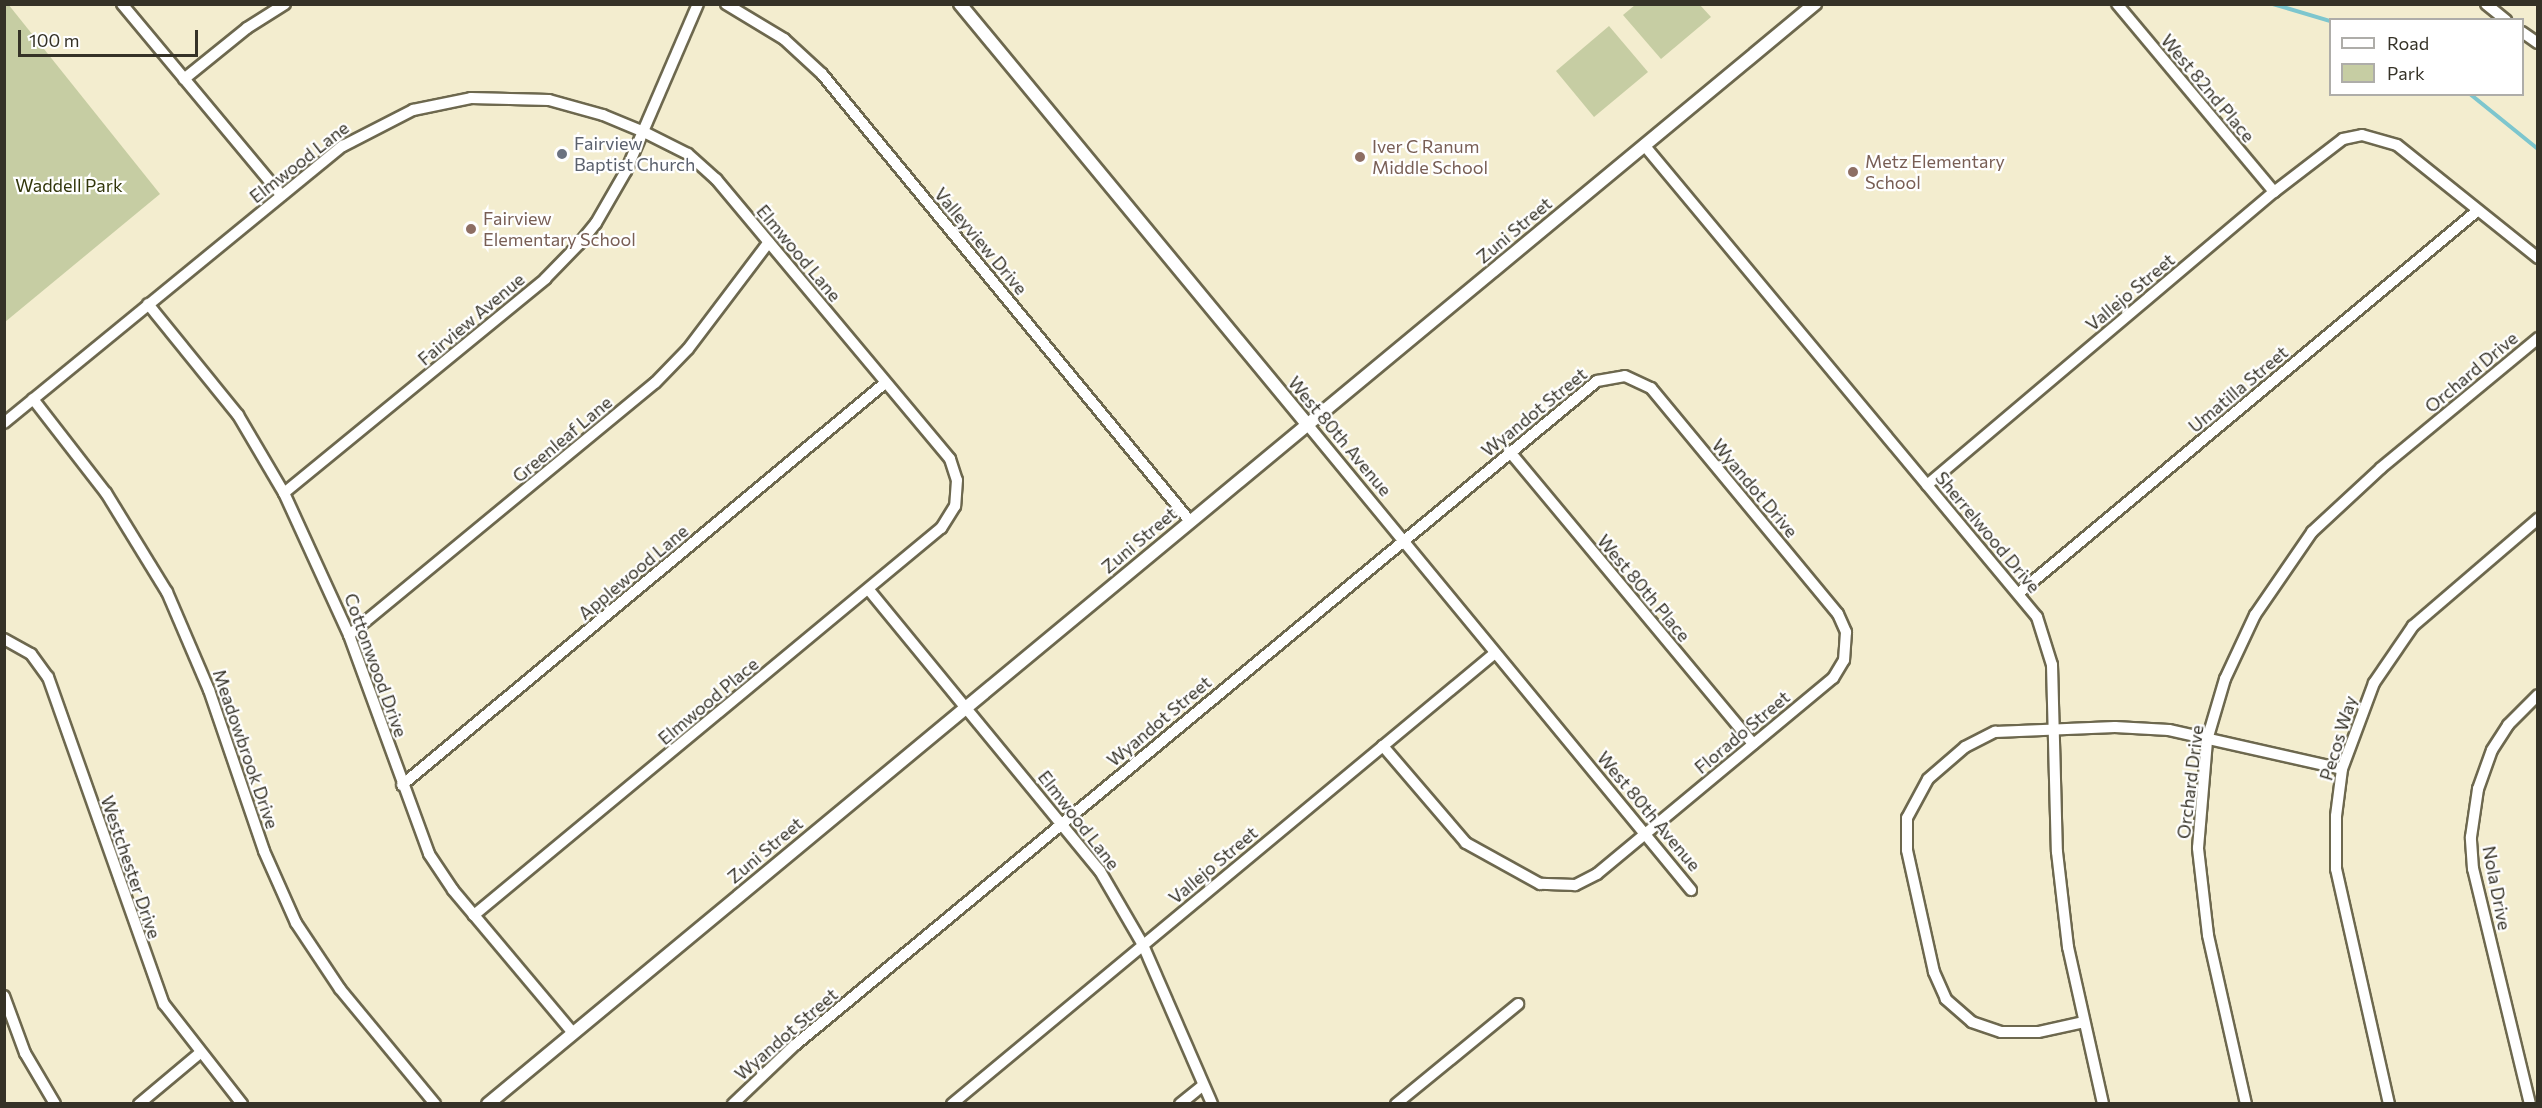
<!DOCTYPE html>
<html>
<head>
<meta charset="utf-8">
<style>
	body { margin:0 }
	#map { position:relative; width:2542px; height:1108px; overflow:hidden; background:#f3edcf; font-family:Commissioner,sans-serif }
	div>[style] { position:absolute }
	.green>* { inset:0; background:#c6cda3 }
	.stream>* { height:4px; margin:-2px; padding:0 2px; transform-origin:2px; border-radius:2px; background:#7dc6ce }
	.roads { filter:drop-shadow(2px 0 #6d684e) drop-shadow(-2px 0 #6d684e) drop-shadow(0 2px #6d684e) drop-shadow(0 -2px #6d684e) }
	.minor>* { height:10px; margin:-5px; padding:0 5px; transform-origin:5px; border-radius:5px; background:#fff }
	.tertiary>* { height:12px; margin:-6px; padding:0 6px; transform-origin:6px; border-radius:6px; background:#fff }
	.dots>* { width:16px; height:16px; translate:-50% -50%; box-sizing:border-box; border:3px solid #fff; border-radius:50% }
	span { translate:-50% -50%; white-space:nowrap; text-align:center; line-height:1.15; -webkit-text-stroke:4.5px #fff; paint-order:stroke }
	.street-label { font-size:18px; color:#353227 }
	.worship-label { font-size:18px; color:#5b616d }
	.left { translate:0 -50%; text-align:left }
	.education-label { font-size:18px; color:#785e54 }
	.park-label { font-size:18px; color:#32360b }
	.frame { position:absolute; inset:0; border:6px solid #353227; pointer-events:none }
	.legend { position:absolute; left:2329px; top:18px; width:195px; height:78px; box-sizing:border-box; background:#fff; border:2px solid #aeada9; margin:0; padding:8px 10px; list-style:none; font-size:18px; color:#353227 }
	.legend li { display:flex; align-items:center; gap:12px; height:30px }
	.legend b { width:30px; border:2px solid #aeada9 }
	.scale { position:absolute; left:18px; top:30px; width:180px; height:27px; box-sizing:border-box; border:3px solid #353227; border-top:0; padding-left:8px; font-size:18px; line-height:21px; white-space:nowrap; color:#353227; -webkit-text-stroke:4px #fff; paint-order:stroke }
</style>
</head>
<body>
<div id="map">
	<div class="green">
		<i style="clip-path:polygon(8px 4px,160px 194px,5px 322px,4px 5px)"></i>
		<i style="clip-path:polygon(1700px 5px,1711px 17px,1661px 59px,1623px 15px,1635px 5px)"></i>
		<i style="clip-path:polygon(1609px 26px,1648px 72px,1594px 117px,1556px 71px)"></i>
	</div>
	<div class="stream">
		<i style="left:2273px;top:4px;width:59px;rotate:16.6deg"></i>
		<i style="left:2470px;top:94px;width:87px;rotate:39deg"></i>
	</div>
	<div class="roads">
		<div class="minor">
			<i style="left:122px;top:4px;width:249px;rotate:50.2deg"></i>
			<i style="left:726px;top:4px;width:68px;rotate:31.1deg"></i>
			<i style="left:784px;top:39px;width:52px;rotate:42.6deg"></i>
			<i style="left:822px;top:74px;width:579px;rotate:50.54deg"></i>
			<i style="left:2117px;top:4px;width:245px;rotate:50.1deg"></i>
			<i style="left:2486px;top:4px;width:26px;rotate:39deg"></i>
			<i style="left:2522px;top:32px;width:19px;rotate:35deg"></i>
			<i style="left:184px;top:79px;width:81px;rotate:-39deg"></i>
			<i style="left:247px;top:28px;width:45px;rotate:-32.3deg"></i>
			<i style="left:1644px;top:145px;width:614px;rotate:50.22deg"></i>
			<i style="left:2037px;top:617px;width:50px;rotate:72.6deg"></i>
			<i style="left:2052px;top:665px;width:187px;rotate:88.5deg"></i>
			<i style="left:2057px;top:852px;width:96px;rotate:83.4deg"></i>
			<i style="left:2068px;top:947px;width:161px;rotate:77.4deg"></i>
			<i style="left:148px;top:304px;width:143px;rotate:51deg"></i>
			<i style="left:238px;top:415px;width:91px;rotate:59.5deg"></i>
			<i style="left:284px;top:493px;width:156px;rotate:65.4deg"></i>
			<i style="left:349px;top:635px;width:233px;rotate:69.9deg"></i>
			<i style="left:429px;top:854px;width:43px;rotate:56.3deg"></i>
			<i style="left:453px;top:890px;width:187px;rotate:50deg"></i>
			<i style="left:33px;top:399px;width:119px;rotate:52.2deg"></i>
			<i style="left:106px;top:493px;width:116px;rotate:58.4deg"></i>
			<i style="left:167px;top:592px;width:107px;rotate:66.8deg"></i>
			<i style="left:209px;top:690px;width:170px;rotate:71.1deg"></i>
			<i style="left:264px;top:851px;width:79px;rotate:66deg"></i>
			<i style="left:296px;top:923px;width:79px;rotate:56.3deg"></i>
			<i style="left:340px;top:989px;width:149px;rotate:50.4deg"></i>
			<i style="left:4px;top:423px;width:438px;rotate:-39.3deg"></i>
			<i style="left:343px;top:146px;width:79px;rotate:-27.2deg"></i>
			<i style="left:413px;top:110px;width:59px;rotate:-11.7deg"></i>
			<i style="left:471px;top:98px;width:78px;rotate:1.5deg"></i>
			<i style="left:549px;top:100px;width:56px;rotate:15.5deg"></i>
			<i style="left:603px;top:115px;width:44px;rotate:22.5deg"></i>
			<i style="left:644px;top:132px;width:49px;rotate:26.6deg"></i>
			<i style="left:688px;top:154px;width:38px;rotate:42deg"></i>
			<i style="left:716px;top:179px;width:365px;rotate:50.1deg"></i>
			<i style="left:950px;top:459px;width:22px;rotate:72deg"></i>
			<i style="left:957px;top:480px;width:26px;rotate:94deg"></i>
			<i style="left:955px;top:506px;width:26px;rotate:122deg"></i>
			<i style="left:941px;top:528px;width:607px;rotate:140.35deg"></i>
			<i style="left:1307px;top:424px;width:604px;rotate:50.51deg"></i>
			<i style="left:1510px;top:452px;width:380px;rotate:50.2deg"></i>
			<i style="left:1927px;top:485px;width:454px;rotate:-40.2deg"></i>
			<i style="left:2274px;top:192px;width:87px;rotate:-37.5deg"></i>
			<i style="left:2343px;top:139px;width:19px;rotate:-12deg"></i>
			<i style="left:2362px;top:135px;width:36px;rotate:16deg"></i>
			<i style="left:2397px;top:145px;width:181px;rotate:38.7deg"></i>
			<i style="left:284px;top:493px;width:338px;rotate:-39.3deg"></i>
			<i style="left:545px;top:279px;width:49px;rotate:-45.8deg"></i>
			<i style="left:579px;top:244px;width:27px;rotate:-51deg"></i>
			<i style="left:596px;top:223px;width:60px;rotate:-60deg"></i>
			<i style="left:626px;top:171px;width:182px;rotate:-66.7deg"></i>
			<i style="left:869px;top:590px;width:364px;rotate:50.6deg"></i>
			<i style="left:1100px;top:871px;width:86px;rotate:59.8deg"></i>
			<i style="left:1143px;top:945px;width:173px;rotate:66.5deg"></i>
			<i style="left:2020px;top:592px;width:595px;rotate:-39.82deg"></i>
			<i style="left:349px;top:635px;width:396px;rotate:-39.5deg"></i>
			<i style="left:655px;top:383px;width:47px;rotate:-45.9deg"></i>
			<i style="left:688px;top:349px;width:134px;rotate:-52.9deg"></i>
			<i style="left:4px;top:639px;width:31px;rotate:29deg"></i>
			<i style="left:31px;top:654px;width:29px;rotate:54deg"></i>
			<i style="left:48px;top:677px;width:347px;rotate:70.5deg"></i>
			<i style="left:164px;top:1004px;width:127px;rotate:52deg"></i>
			<i style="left:402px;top:785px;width:628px;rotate:-39.77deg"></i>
			<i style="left:4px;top:996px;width:61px;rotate:69.8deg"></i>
			<i style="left:25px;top:1053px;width:59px;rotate:59.5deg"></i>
			<i style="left:2084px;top:1022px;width:47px;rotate:167.7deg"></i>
			<i style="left:2038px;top:1032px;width:37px;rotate:180deg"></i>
			<i style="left:2001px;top:1032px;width:31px;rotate:-161deg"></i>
			<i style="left:1972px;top:1022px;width:35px;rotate:-139deg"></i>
			<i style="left:1946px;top:999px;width:30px;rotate:-114deg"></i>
			<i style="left:1934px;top:972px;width:125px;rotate:-102.5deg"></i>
			<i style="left:1907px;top:850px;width:32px;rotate:-90deg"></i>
			<i style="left:1907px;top:818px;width:44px;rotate:-61.7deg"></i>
			<i style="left:1928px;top:779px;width:49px;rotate:-40.9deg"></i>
			<i style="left:1965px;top:747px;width:34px;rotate:-27deg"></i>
			<i style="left:1995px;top:732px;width:120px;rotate:-2.4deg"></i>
			<i style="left:2115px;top:727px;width:54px;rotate:3.2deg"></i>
			<i style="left:2169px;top:730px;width:177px;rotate:12.7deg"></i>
			<i style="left:139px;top:1104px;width:80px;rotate:-39.9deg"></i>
			<i style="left:733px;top:1104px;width:86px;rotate:-43.6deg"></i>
			<i style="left:795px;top:1045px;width:1041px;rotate:-39.62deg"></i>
			<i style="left:1597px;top:381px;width:28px;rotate:-10deg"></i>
			<i style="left:1625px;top:376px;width:29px;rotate:25deg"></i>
			<i style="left:1651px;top:388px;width:293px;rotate:50.4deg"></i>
			<i style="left:1838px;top:614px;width:20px;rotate:66deg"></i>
			<i style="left:1846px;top:632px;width:28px;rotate:94deg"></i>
			<i style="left:1844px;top:660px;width:21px;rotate:121deg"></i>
			<i style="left:1833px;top:678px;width:307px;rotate:140.3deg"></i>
			<i style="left:1597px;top:874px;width:25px;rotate:153deg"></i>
			<i style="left:1575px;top:885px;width:35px;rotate:-178deg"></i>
			<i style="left:1540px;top:884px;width:85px;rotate:-151deg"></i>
			<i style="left:1466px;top:843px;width:128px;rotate:-130.6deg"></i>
			<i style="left:952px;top:1104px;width:706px;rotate:-39.71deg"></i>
			<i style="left:1180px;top:1104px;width:28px;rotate:-39deg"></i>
			<i style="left:1396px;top:1104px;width:158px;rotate:-39.3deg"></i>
			<i style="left:2246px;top:1104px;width:173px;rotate:-102.7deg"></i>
			<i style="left:2208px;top:935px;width:88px;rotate:-96.6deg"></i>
			<i style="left:2198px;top:848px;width:108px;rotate:-85.2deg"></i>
			<i style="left:2207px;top:740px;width:64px;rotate:-73.6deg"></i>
			<i style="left:2225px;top:679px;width:71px;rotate:-64.9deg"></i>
			<i style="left:2255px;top:615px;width:101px;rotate:-55.5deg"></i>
			<i style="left:2312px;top:532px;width:94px;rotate:-42.8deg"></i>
			<i style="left:2381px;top:468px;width:204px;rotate:-39.6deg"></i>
			<i style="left:2389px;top:1104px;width:241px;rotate:-102.7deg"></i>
			<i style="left:2336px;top:869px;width:53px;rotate:-90deg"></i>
			<i style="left:2336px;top:816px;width:47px;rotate:-82.7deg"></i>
			<i style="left:2342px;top:769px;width:92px;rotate:-69.6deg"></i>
			<i style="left:2374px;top:683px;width:69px;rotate:-55.6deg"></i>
			<i style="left:2413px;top:626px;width:165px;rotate:-40.6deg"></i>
			<i style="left:2530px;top:1104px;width:242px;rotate:-103.6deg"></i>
			<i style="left:2473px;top:869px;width:32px;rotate:-94deg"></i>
			<i style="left:2471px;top:837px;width:49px;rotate:-81.7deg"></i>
			<i style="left:2478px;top:789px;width:41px;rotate:-70.3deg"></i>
			<i style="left:2492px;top:750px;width:30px;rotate:-57deg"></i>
			<i style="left:2508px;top:725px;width:42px;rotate:-45deg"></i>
		</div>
		<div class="tertiary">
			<i style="left:960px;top:4px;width:545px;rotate:50.44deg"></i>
			<i style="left:488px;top:1104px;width:1724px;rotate:-39.66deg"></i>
		</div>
	</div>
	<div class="dots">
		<i style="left:562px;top:154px;background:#6b7280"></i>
		<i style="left:1360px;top:157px;background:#8d6e63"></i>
		<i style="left:1853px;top:172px;background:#8d6e63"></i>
		<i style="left:471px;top:229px;background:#8d6e63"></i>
	</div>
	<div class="street-label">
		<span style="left:2208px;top:88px;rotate:50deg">West 82nd Place</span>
		<span style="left:299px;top:162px;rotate:-38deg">Elmwood Lane</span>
		<span style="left:1514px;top:230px;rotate:-40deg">Zuni Street</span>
		<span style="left:981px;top:241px;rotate:50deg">Valleyview Drive</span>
		<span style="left:799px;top:253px;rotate:50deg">Elmwood Lane</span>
		<span style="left:2130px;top:292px;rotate:-40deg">Vallejo Street</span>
		<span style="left:471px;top:319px;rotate:-40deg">Fairview Avenue</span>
		<span style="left:2471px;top:372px;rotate:-40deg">Orchard Drive</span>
		<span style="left:2238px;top:389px;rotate:-40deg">Umatilla Street</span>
		<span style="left:1534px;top:412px;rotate:-39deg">Wyandot Street</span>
		<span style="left:1340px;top:436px;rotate:50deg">West 80th Avenue</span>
		<span style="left:562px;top:439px;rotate:-40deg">Greenleaf Lane</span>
		<span style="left:1755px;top:488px;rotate:50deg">Wyandot Drive</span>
		<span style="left:1988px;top:532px;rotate:50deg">Sherrelwood Drive</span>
		<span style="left:1139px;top:540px;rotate:-40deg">Zuni Street</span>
		<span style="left:633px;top:572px;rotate:-40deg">Applewood Lane</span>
		<span style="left:1644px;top:588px;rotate:50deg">West 80th Place</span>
		<span style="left:376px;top:665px;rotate:70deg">Cottonwood Drive</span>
		<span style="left:708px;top:701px;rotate:-40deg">Elmwood Place</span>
		<span style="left:1159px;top:721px;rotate:-40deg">Wyandot Street</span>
		<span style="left:1742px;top:732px;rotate:-40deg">Florado Street</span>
		<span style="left:2338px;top:738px;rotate:-73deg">Pecos Way</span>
		<span style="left:246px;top:749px;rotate:71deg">Meadowbrook Drive</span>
		<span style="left:2190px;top:782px;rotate:-83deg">Orchard Drive</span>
		<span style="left:1649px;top:811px;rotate:50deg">West 80th Avenue</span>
		<span style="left:1079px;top:820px;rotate:52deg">Elmwood Lane</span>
		<span style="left:765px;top:850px;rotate:-40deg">Zuni Street</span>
		<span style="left:1213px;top:865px;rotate:-40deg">Vallejo Street</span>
		<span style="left:131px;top:867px;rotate:71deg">Westchester Drive</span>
		<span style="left:2497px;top:888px;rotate:79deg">Nola Drive</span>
		<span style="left:786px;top:1034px;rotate:-41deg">Wyandot Street</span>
	</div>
	<div class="worship-label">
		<span class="left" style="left:574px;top:154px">Fairview<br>Baptist Church</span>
	</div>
	<div class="education-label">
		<span class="left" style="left:1372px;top:157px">Iver C Ranum<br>Middle School</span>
		<span class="left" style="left:1865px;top:172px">Metz Elementary<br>School</span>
		<span class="left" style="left:483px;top:229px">Fairview<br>Elementary School</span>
	</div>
	<div class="park-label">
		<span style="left:69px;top:185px">Waddell Park</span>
	</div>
	<div class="frame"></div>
	<ul class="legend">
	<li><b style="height:8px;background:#fff"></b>Road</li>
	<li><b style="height:16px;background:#c6cda3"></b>Park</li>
	</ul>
	<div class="scale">100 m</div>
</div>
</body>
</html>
